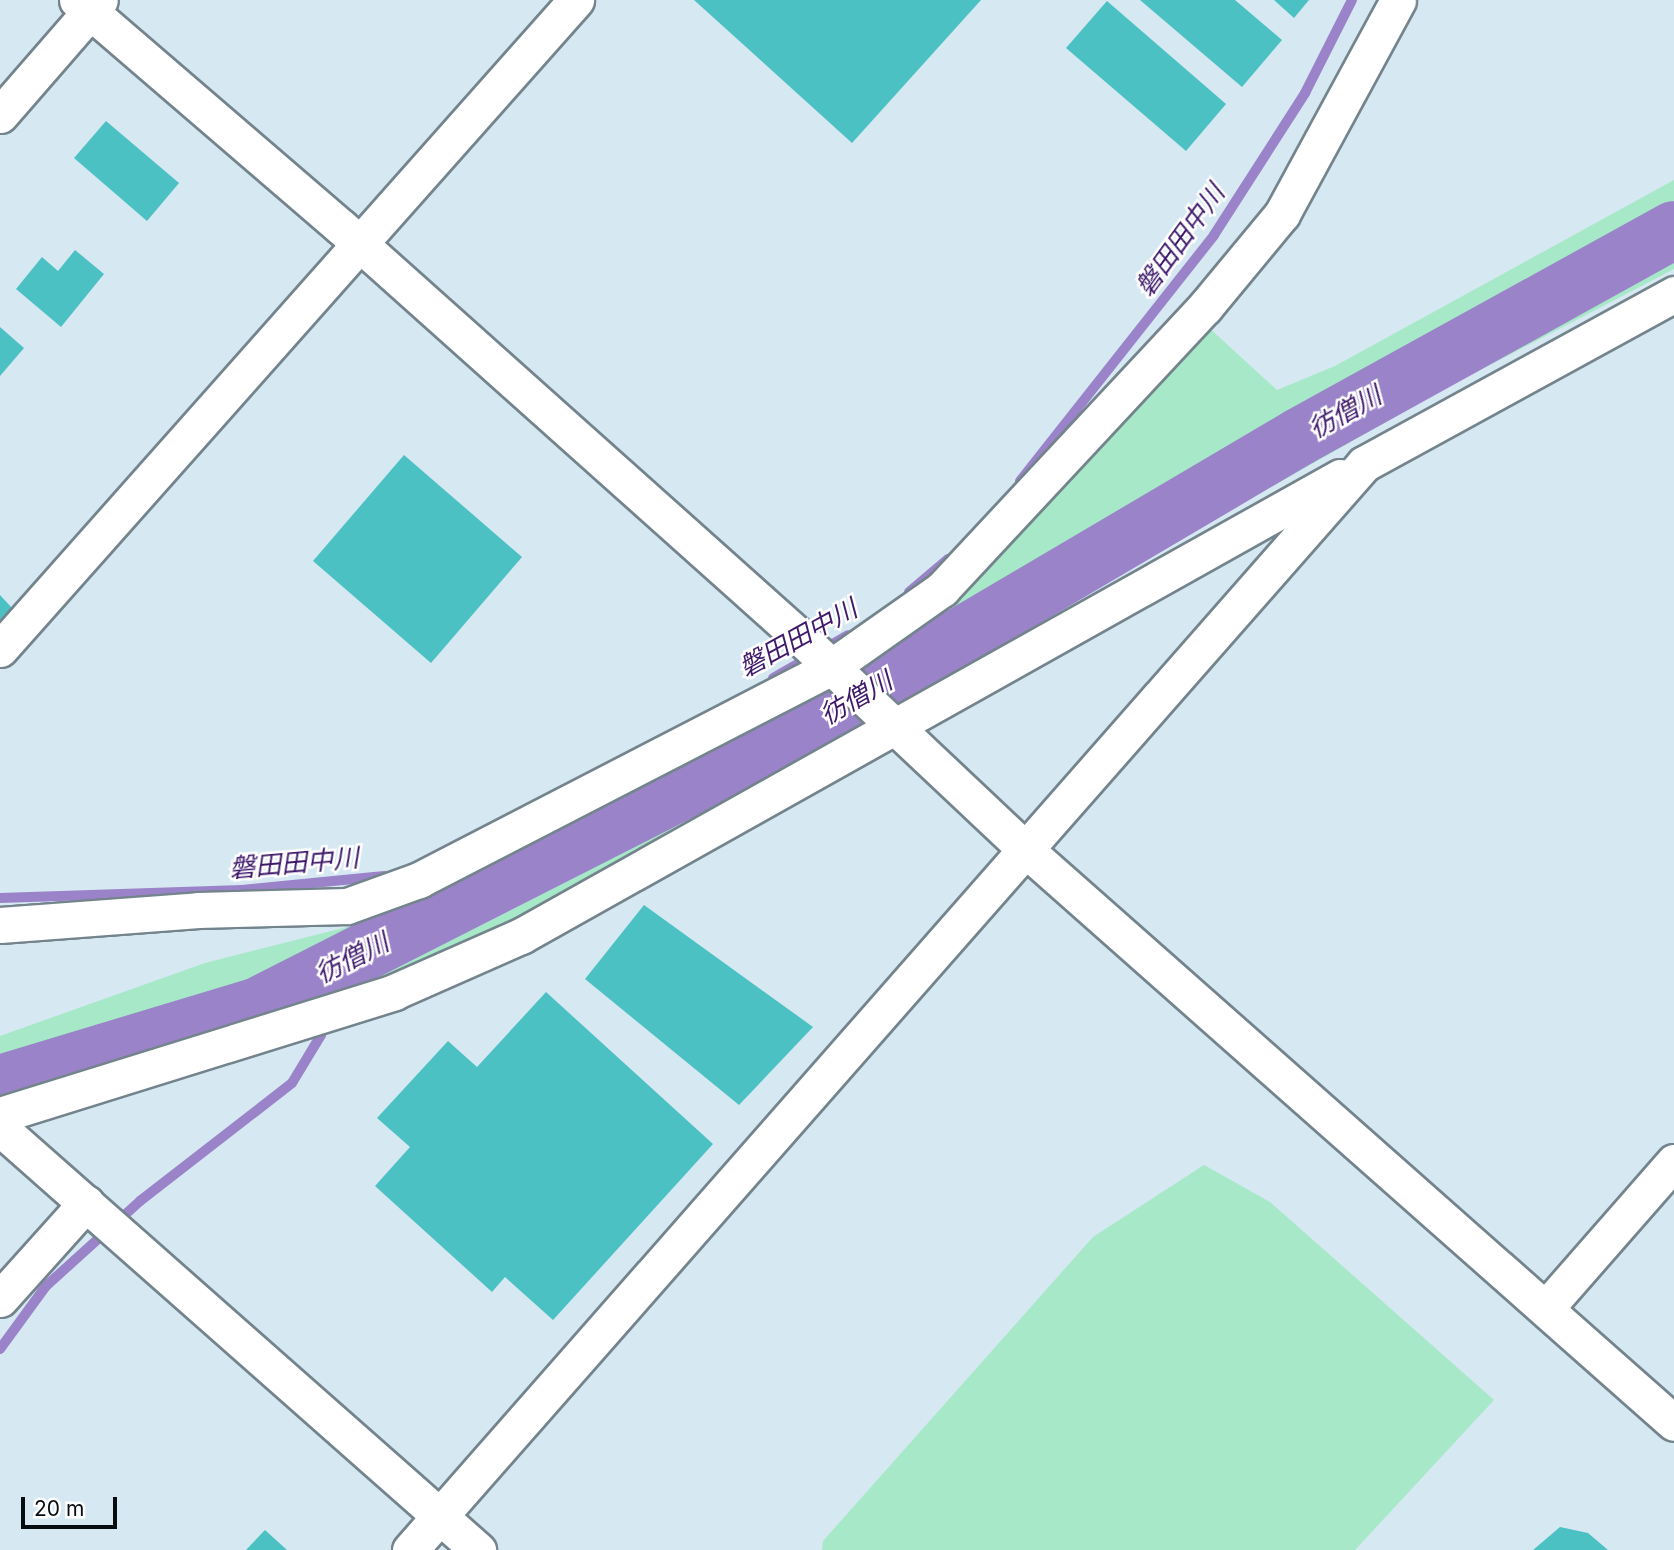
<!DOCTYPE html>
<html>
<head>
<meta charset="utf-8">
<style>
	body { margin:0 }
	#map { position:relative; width:1674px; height:1550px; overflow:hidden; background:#d6e8f2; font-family:Inter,"Noto Sans JP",sans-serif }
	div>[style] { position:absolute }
	.green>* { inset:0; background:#a6e8c7 }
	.stream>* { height:10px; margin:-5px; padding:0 5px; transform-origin:5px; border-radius:5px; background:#9b83c9 }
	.river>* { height:58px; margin:-29px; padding:0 29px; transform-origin:29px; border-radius:29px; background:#9b83c9 }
	.building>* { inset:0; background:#4bc1c3 }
	.roads { filter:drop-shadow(2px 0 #74848d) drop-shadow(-2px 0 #74848d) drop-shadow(0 2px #74848d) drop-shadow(0 -2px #74848d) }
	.minor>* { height:35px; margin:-17.5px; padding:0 17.5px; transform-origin:17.5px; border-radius:17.5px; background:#fff }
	span { translate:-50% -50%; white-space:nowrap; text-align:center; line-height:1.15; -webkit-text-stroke:5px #fff; paint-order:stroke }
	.water-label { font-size:26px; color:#3e196b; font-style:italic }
	.scale { position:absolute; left:21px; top:1497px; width:96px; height:32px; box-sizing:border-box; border:4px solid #060c0f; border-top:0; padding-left:9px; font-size:21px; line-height:24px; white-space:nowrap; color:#060c0f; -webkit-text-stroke:5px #fff; paint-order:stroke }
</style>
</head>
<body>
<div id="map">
	<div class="green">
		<i style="clip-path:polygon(1674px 180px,1674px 269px,1444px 389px,709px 806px,549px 904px,491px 949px,0 1115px,0 1036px,205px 963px,383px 918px,674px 748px,831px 667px,1207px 326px,1277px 390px,1335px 366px)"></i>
		<i style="clip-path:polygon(1204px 1165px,1270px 1202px,1494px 1400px,1355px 1550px,822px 1550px,823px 1541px,1093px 1237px)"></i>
	</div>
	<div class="stream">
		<i style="left:1020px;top:481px;width:313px;rotate:-51.7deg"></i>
		<i style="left:1214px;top:235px;width:169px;rotate:-57.3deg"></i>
		<i style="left:1305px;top:93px;width:104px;rotate:-63.2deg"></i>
		<i style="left:909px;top:592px;width:51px;rotate:-40.2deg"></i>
		<i style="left:773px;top:678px;width:86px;rotate:-29.8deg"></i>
		<i style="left:0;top:898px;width:242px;rotate:-1.9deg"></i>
		<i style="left:242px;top:890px;width:143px;rotate:-5.6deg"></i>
		<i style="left:323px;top:1008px;width:40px;rotate:-87.1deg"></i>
		<i style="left:0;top:1349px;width:78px;rotate:-53.9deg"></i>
		<i style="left:46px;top:1286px;width:127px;rotate:-42.1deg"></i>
		<i style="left:140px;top:1201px;width:192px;rotate:-37.8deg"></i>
		<i style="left:292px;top:1083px;width:56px;rotate:-58.9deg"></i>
		<i style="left:321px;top:1035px;width:12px;rotate:-85deg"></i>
	</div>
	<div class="river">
		<i style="left:0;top:1084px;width:270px;rotate:-16.8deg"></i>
		<i style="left:258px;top:1006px;width:618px;rotate:-26.94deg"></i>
		<i style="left:809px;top:726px;width:569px;rotate:-30.53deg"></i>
		<i style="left:1299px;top:437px;width:428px;rotate:-28.9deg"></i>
	</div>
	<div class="building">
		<i style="clip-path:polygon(694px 0,981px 0,852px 143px)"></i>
		<i style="clip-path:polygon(1140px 0,1235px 0,1282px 40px,1242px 87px)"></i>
		<i style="clip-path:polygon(1274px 0,1309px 0,1294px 18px)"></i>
		<i style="clip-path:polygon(1107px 1px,1226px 104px,1186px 151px,1066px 48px)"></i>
		<i style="clip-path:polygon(106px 121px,179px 183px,147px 221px,74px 158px)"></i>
		<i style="clip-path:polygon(75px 250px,104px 274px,61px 327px,16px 289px,42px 257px,58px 271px)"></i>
		<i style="clip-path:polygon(0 327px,24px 348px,0 376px)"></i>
		<i style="clip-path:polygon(404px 455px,522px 557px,431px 663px,313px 561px)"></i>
		<i style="clip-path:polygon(0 595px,12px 608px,0 621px)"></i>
		<i style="clip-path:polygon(644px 905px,813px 1027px,739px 1105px,585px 979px)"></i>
		<i style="clip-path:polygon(546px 992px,713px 1144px,553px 1320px,505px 1277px,492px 1292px,375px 1186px,410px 1147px,377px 1118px,448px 1041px,477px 1067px)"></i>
		<i style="clip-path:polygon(1560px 1527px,1588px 1533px,1608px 1550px,1533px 1550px)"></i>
		<i style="clip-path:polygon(265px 1530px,287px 1550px,246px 1550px)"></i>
	</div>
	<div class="roads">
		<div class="minor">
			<i style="left:77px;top:0;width:348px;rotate:40.7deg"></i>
			<i style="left:341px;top:227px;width:618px;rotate:41.79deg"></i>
			<i style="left:802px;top:639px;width:306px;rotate:43.3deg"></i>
			<i style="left:1025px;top:849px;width:866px;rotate:41.49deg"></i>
			<i style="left:0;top:115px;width:152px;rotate:-49deg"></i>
			<i style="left:0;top:649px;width:868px;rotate:-48.41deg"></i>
			<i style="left:0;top:925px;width:199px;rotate:-4.3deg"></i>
			<i style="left:198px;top:910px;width:149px;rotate:-1.5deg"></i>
			<i style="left:347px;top:906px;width:77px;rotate:-19.9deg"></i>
			<i style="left:419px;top:880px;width:464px;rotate:-27.3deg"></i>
			<i style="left:831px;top:667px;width:136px;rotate:-35.1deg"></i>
			<i style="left:942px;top:589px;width:386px;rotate:-47deg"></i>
			<i style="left:1205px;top:307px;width:121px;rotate:-50.4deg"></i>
			<i style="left:1282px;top:214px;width:243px;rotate:-61.5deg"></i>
			<i style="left:0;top:1115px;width:413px;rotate:-17.3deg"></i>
			<i style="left:394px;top:992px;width:139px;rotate:-23.8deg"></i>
			<i style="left:521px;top:936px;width:939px;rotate:-29.27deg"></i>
			<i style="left:0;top:1128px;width:638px;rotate:41.44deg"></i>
			<i style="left:0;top:1299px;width:129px;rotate:-48.1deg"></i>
			<i style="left:1546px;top:1308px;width:194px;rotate:-48.8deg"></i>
			<i style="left:410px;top:1550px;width:1446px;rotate:-48.7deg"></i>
			<i style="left:1364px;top:464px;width:354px;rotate:-28.7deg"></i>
		</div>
	</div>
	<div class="water-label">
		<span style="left:1180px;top:240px;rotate:-54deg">磐田田中川</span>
		<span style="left:1345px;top:412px;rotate:-29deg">彷僧川</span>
		<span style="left:798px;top:638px;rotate:-29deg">磐田田中川</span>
		<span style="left:856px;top:698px;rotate:-30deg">彷僧川</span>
		<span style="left:294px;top:863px;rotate:-5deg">磐田田中川</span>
		<span style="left:352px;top:958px;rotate:-27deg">彷僧川</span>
	</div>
	<div class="scale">20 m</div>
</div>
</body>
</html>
